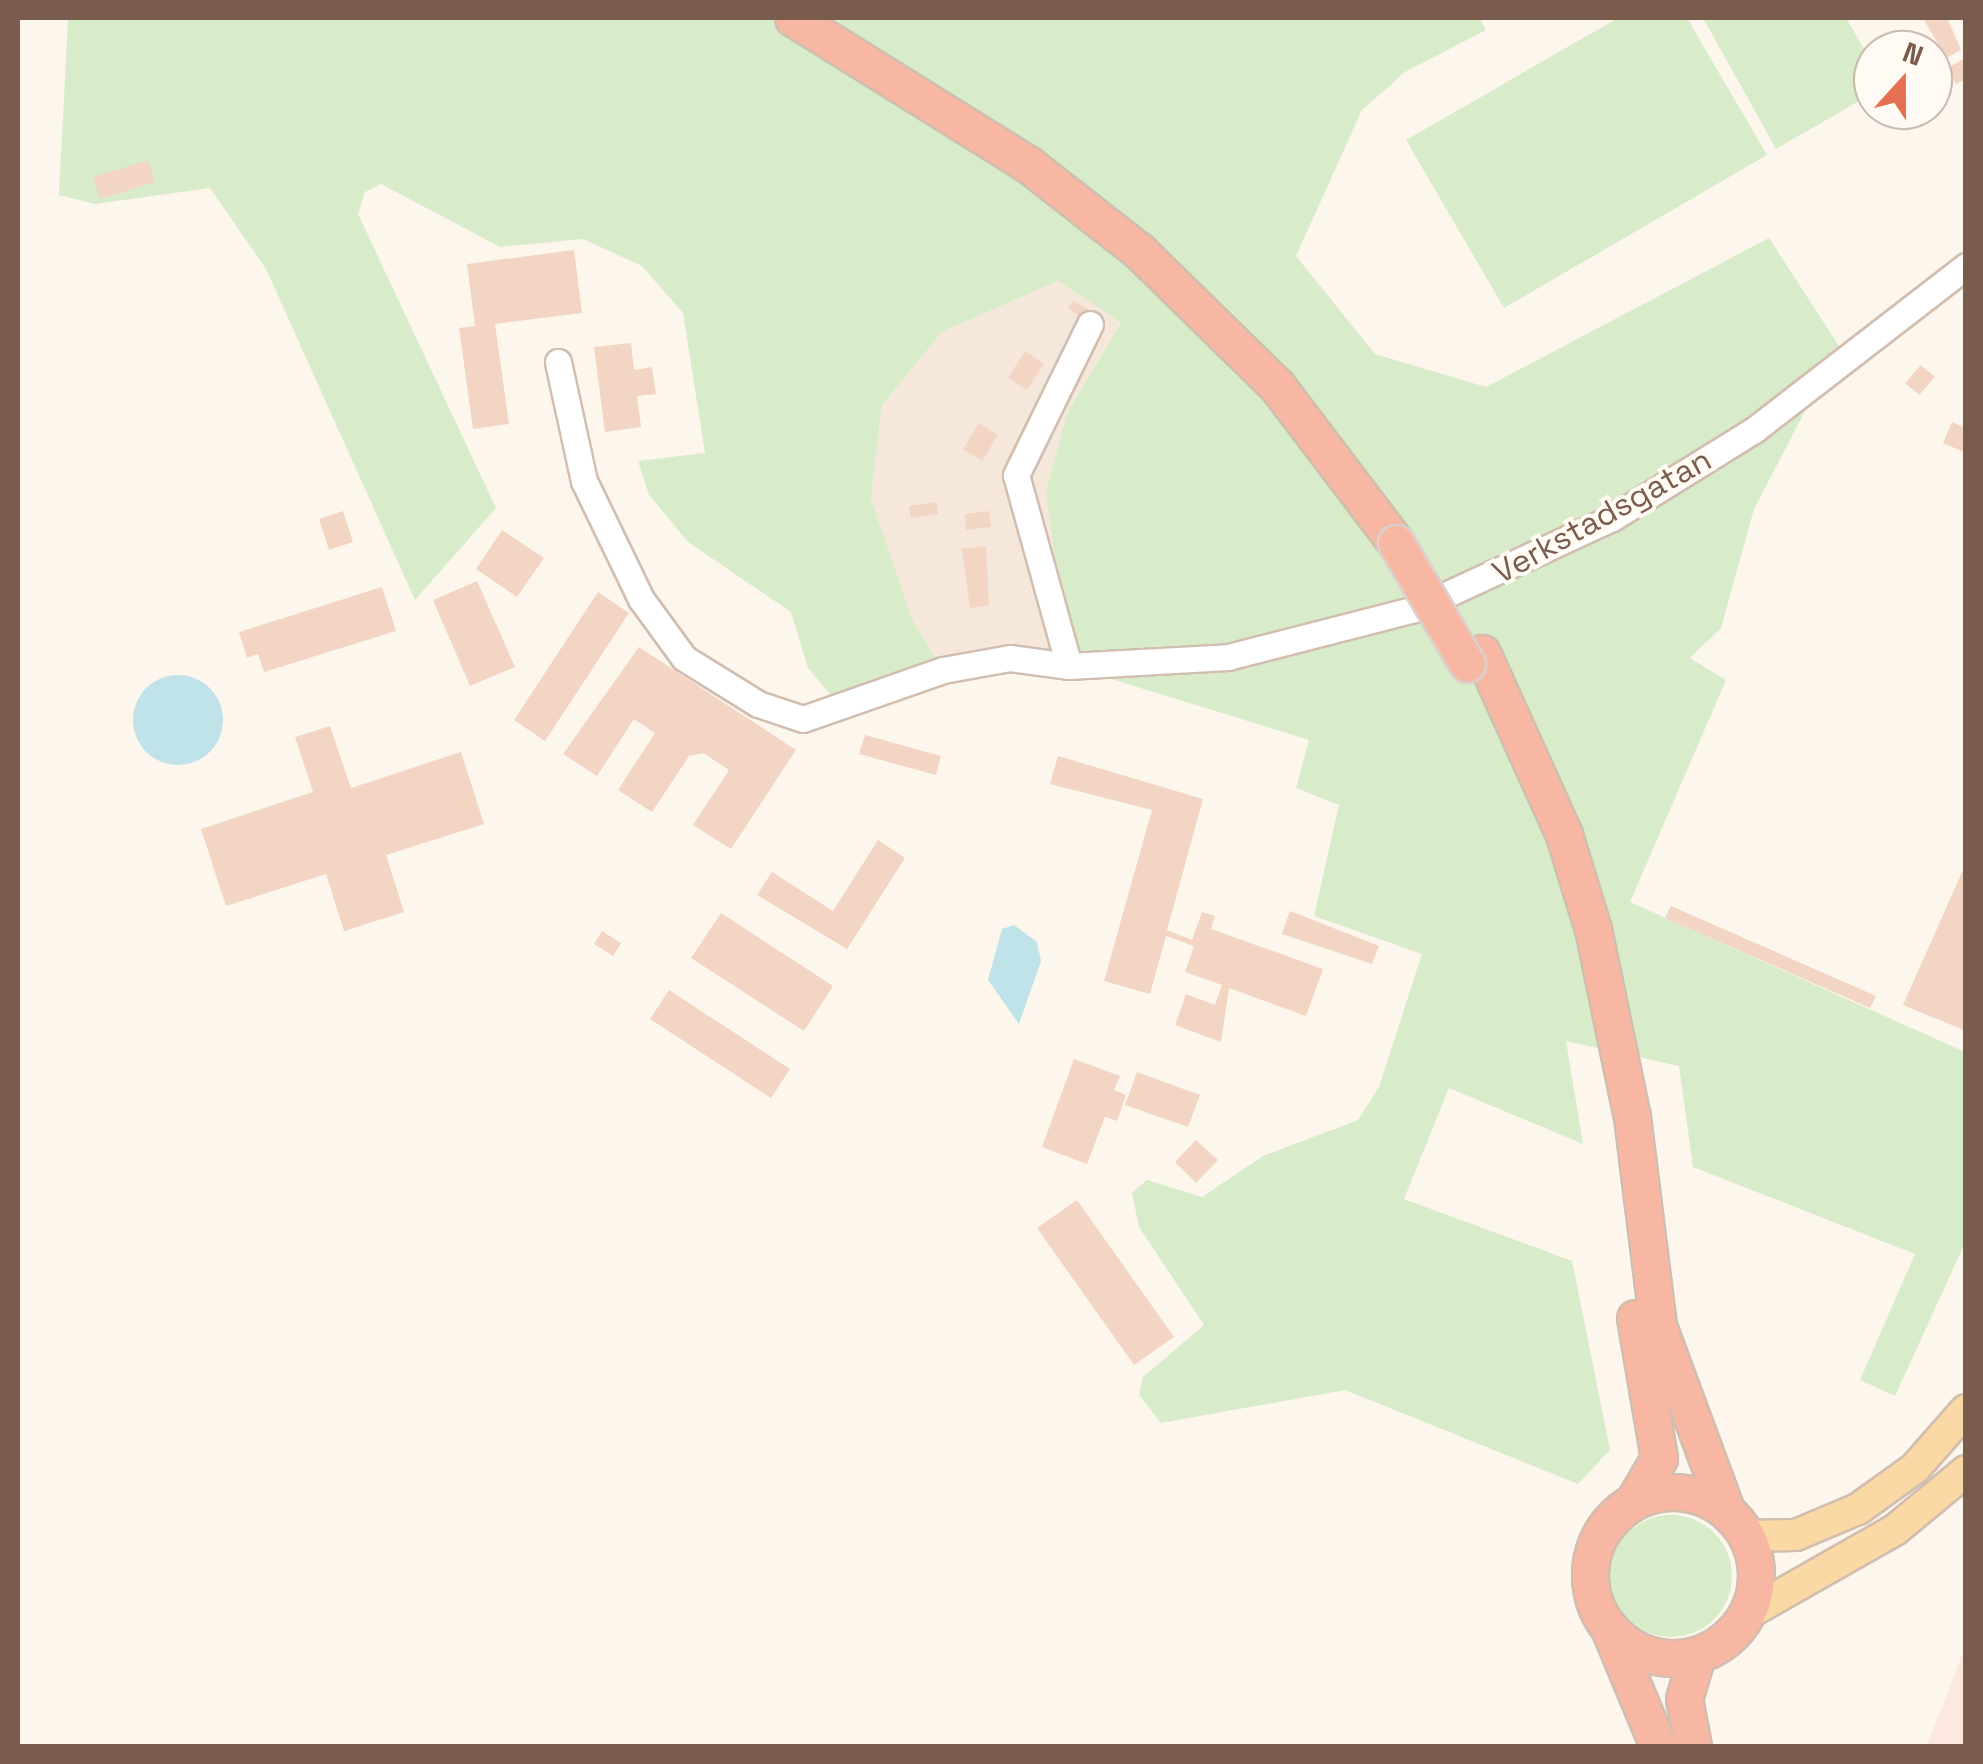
<!DOCTYPE html>
<html>
<head>
<meta charset="utf-8">
<style>
	body { margin:0 }
	#map { position:relative; width:1983px; height:1764px; overflow:hidden; background:#fdf6ec; font-family:"Space Grotesk",sans-serif }
	div>[style] { position:absolute }
	.residential>* { inset:0; background:#f5e8da }
	.commercial>* { inset:0; background:#fde8e0 }
	.green>* { inset:0; background:#d8ecc9 }
	.round { border-radius:50% }
	.water>* { inset:0; background:#bfe3e8 }
	.building>* { inset:0; background:#f3d5c3 }
	.roads { filter:drop-shadow(2px 0 #d1beb0) drop-shadow(-2px 0 #d1beb0) drop-shadow(0 2px #d1beb0) drop-shadow(0 -2px #d1beb0) }
	.minor>* { height:25px; margin:-12.5px; padding:0 12.5px; transform-origin:12.5px; border-radius:12.5px; background:#fff }
	.major>* { height:30px; margin:-15px; padding:0 15px; transform-origin:15px; border-radius:15px; background:#fbd9a5 }
	.highway>* { height:35px; margin:-17.5px; padding:0 17.5px; transform-origin:17.5px; border-radius:17.5px; background:#f7b7a3 }
	.highway>.ring { margin:-17.5px; padding:0; box-sizing:content-box; background:none; border:35px solid #f7b7a3; border-radius:50% }
	.bridges { filter:drop-shadow(2px 0 #dad1cd) drop-shadow(-2px 0 #dad1cd) drop-shadow(0 2px #dad1cd) drop-shadow(0 -2px #dad1cd) }
	.highway-bridge>* { height:35px; margin:-17.5px; padding:0 17.5px; transform-origin:17.5px; border-radius:17.5px; background:#f7b7a3 }
	span { translate:-50% -50%; white-space:nowrap; text-align:center; line-height:1.15; -webkit-text-stroke:8px #fffaf3; paint-order:stroke }
	.street-label { font-size:32px; color:#7a5c4d }
	.frame { position:absolute; inset:0; border:20px solid #7a5c4d; pointer-events:none }
	.north { position:absolute; left:1853px; top:30px; width:100px; height:100px; box-sizing:border-box; background:#fffaf3; border:2px solid #cabbb1; border-radius:50%; rotate:21deg; font-size:28px; font-weight:700; line-height:40px; text-align:center; color:#7a5c4d }
	.north::after { content:''; display:block; margin:auto; width:35px; height:45px; background:#e76f51; clip-path:polygon(50% 0,100% 100%,50% 72%,0 100%) }
</style>
</head>
<body>
<div id="map">
	<div class="residential">
		<i style="clip-path:polygon(1058px 281px,1121px 321px,1067px 413px,1069px 666px,943px 670px,913px 621px,871px 499px,882px 405px,942px 332px)"></i>
	</div>
	<div class="commercial">
		<i style="clip-path:polygon(1965px 1652px,1965px 1746px,1927px 1746px,1962px 1655px)"></i>
	</div>
	<div class="green">
		<i style="clip-path:polygon(68px 18px,1480px 18px,1486px 30px,1405px 72px,1362px 110px,1296px 256px,1375px 354px,1486px 387px,1769px 238px,1839px 346px,1754px 509px,1721px 628px,1690px 658px,1726px 680px,1630px 902px,1965px 1052px,1965px 1243px,1895px 1396px,1860px 1380px,1915px 1254px,1693px 1167px,1679px 1066px,1566px 1041px,1583px 1144px,1449px 1088px,1404px 1199px,1572px 1261px,1610px 1450px,1578px 1484px,1345px 1390px,1161px 1423px,1139px 1395px,1143px 1377px,1204px 1325px,1139px 1227px,1132px 1193px,1147px 1180px,1202px 1197px,1263px 1156px,1358px 1120px,1379px 1087px,1422px 954px,1314px 916px,1339px 805px,1296px 788px,1309px 740px,1069px 666px,1046px 491px,1067px 413px,1121px 322px,1058px 281px,942px 332px,882px 405px,871px 499px,913px 621px,943px 670px,844px 710px,808px 668px,791px 612px,688px 542px,649px 495px,638px 461px,705px 453px,683px 313px,642px 266px,583px 239px,500px 247px,381px 184px,365px 192px,358px 214px,496px 508px,415px 600px,266px 269px,210px 188px,95px 204px,59px 195px)"></i>
		<i style="clip-path:polygon(1618px 18px,1687px 18px,1767px 155px,1504px 308px,1406px 140px)"></i>
		<i style="clip-path:polygon(1703px 18px,1846px 18px,1873px 64px,1873px 93px,1776px 149px)"></i>
		<i class="round" style="left:1610px;top:1515px;width:122px;height:122px"></i>
	</div>
	<div class="water">
		<i class="round" style="left:133px;top:675px;width:90px;height:90px"></i>
		<i style="clip-path:polygon(1014px 925px,1037px 942px,1041px 961px,1019px 1024px,988px 980px,1002px 929px)"></i>
	</div>
	<div class="building">
		<i style="clip-path:polygon(1923px 18px,1947px 18px,1961px 50px,1946px 58px)"></i>
		<i style="clip-path:polygon(1966px 58px,1966px 79px,1956px 84px,1947px 68px)"></i>
		<i style="clip-path:polygon(148px 160px,155px 182px,100px 199px,93px 177px)"></i>
		<i style="clip-path:polygon(574px 250px,582px 313px,495px 324px,509px 424px,473px 429px,459px 328px,475px 326px,467px 264px)"></i>
		<i style="clip-path:polygon(1073px 300px,1089px 310px,1083px 318px,1068px 308px)"></i>
		<i style="clip-path:polygon(631px 343px,634px 370px,652px 367px,656px 394px,637px 396px,641px 427px,605px 432px,594px 347px)"></i>
		<i style="clip-path:polygon(1025px 351px,1044px 364px,1027px 390px,1008px 378px)"></i>
		<i style="clip-path:polygon(1921px 365px,1935px 377px,1919px 395px,1905px 383px)"></i>
		<i style="clip-path:polygon(1952px 422px,1966px 428px,1966px 453px,1943px 443px)"></i>
		<i style="clip-path:polygon(979px 423px,998px 435px,982px 461px,963px 449px)"></i>
		<i style="clip-path:polygon(937px 502px,938px 514px,911px 518px,909px 506px)"></i>
		<i style="clip-path:polygon(343px 511px,353px 542px,329px 550px,319px 519px)"></i>
		<i style="clip-path:polygon(989px 511px,991px 527px,966px 530px,965px 514px)"></i>
		<i style="clip-path:polygon(502px 530px,544px 558px,517px 597px,476px 569px)"></i>
		<i style="clip-path:polygon(986px 546px,989px 605px,970px 608px,962px 549px)"></i>
		<i style="clip-path:polygon(477px 581px,515px 667px,470px 686px,433px 600px)"></i>
		<i style="clip-path:polygon(382px 587px,396px 631px,264px 672px,258px 654px,247px 658px,239px 632px)"></i>
		<i style="clip-path:polygon(598px 592px,629px 613px,545px 741px,514px 720px)"></i>
		<i style="clip-path:polygon(639px 647px,796px 750px,731px 849px,693px 825px,729px 770px,703px 753px,689px 756px,652px 812px,618px 790px,655px 733px,634px 719px,597px 776px,563px 754px)"></i>
		<i style="clip-path:polygon(330px 726px,351px 788px,461px 752px,484px 824px,386px 855px,404px 912px,344px 931px,326px 874px,226px 906px,201px 829px,313px 792px,295px 737px)"></i>
		<i style="clip-path:polygon(865px 735px,941px 756px,936px 775px,859px 754px)"></i>
		<i style="clip-path:polygon(1058px 756px,1203px 799px,1167px 930px,1192px 940px,1202px 912px,1215px 916px,1211px 929px,1323px 969px,1306px 1016px,1229px 988px,1221px 1042px,1175px 1025px,1186px 994px,1215px 1005px,1222px 985px,1185px 972px,1194px 946px,1166px 936px,1150px 994px,1104px 981px,1152px 810px,1050px 784px)"></i>
		<i style="clip-path:polygon(878px 840px,905px 858px,847px 949px,757px 895px,772px 872px,833px 911px)"></i>
		<i style="clip-path:polygon(1966px 863px,1966px 1031px,1903px 1005px)"></i>
		<i style="clip-path:polygon(1671px 906px,1876px 996px,1870px 1008px,1665px 918px)"></i>
		<i style="clip-path:polygon(1290px 911px,1379px 946px,1372px 964px,1282px 934px)"></i>
		<i style="clip-path:polygon(721px 913px,833px 986px,804px 1031px,691px 958px)"></i>
		<i style="clip-path:polygon(602px 931px,621px 943px,613px 956px,594px 944px)"></i>
		<i style="clip-path:polygon(669px 990px,790px 1069px,771px 1098px,650px 1019px)"></i>
		<i style="clip-path:polygon(1074px 1059px,1120px 1076px,1114px 1090px,1126px 1095px,1117px 1121px,1105px 1117px,1087px 1164px,1042px 1147px)"></i>
		<i style="clip-path:polygon(1137px 1072px,1200px 1095px,1188px 1127px,1125px 1105px)"></i>
		<i style="clip-path:polygon(1196px 1140px,1218px 1160px,1196px 1183px,1175px 1162px)"></i>
		<i style="clip-path:polygon(1077px 1200px,1174px 1337px,1134px 1365px,1037px 1228px)"></i>
	</div>
	<div class="roads">
		<div class="minor">
			<i style="left:558px;top:362px;width:122px;rotate:77.7deg"></i>
			<i style="left:584px;top:481px;width:131px;rotate:64.2deg"></i>
			<i style="left:641px;top:599px;width:73px;rotate:53.9deg"></i>
			<i style="left:684px;top:658px;width:87px;rotate:31.9deg"></i>
			<i style="left:758px;top:704px;width:47px;rotate:18.4deg"></i>
			<i style="left:803px;top:719px;width:148px;rotate:-19.3deg"></i>
			<i style="left:943px;top:670px;width:68px;rotate:-10.2deg"></i>
			<i style="left:1010px;top:658px;width:60px;rotate:7.7deg"></i>
			<i style="left:1069px;top:666px;width:159px;rotate:-3.2deg"></i>
			<i style="left:1228px;top:657px;width:193px;rotate:-14.4deg"></i>
			<i style="left:1415px;top:609px;width:217px;rotate:-24.8deg"></i>
			<i style="left:1612px;top:518px;width:167px;rotate:-31.8deg"></i>
			<i style="left:1754px;top:430px;width:268px;rotate:-37.7deg"></i>
			<i style="left:1069px;top:666px;width:198px;rotate:-105.5deg"></i>
			<i style="left:1016px;top:475px;width:168px;rotate:-63.9deg"></i>
		</div>
		<div class="major">
			<i style="left:1747px;top:1536px;width:49px;rotate:-1.2deg"></i>
			<i style="left:1796px;top:1535px;width:67px;rotate:-22.8deg"></i>
			<i style="left:1858px;top:1509px;width:70px;rotate:-35.7deg"></i>
			<i style="left:1915px;top:1468px;width:77px;rotate:-48.7deg"></i>
			<i style="left:1747px;top:1614px;width:170px;rotate:-29.6deg"></i>
			<i style="left:1895px;top:1530px;width:92px;rotate:-39.7deg"></i>
		</div>
		<div class="highway">
			<i style="left:793px;top:18px;width:278px;rotate:31.9deg"></i>
			<i style="left:1029px;top:165px;width:140px;rotate:38deg"></i>
			<i style="left:1139px;top:251px;width:193px;rotate:44.4deg"></i>
			<i style="left:1277px;top:386px;width:197px;rotate:52.8deg"></i>
			<i style="left:1482px;top:653px;width:200px;rotate:65.7deg"></i>
			<i style="left:1564px;top:835px;width:98px;rotate:72.9deg"></i>
			<i style="left:1593px;top:929px;width:192px;rotate:78.3deg"></i>
			<i style="left:1632px;top:1117px;width:211px;rotate:82.9deg"></i>
			<i style="left:1658px;top:1326px;width:196px;rotate:69.7deg"></i>
			<i class="ring" style="left:1590px;top:1492px;width:131px;height:131px"></i>
			<i style="left:1634px;top:1501px;width:50px;rotate:-59.8deg"></i>
			<i style="left:1659px;top:1458px;width:142px;rotate:-99.7deg"></i>
			<i style="left:1609px;top:1628px;width:128px;rotate:67.4deg"></i>
			<i style="left:1693px;top:1746px;width:48px;rotate:-100.8deg"></i>
			<i style="left:1684px;top:1699px;width:46px;rotate:-73.5deg"></i>
		</div>
	</div>
	<div class="bridges">
		<div class="highway-bridge">
			<i style="left:1396px;top:543px;width:140px;rotate:59.6deg"></i>
		</div>
	</div>
	<div class="street-label">
		<span style="left:1602px;top:516px;rotate:-29deg">Verkstadsgatan</span>
	</div>
	<div class="frame"></div>
	<div class="north">N</div>
</div>
</body>
</html>
